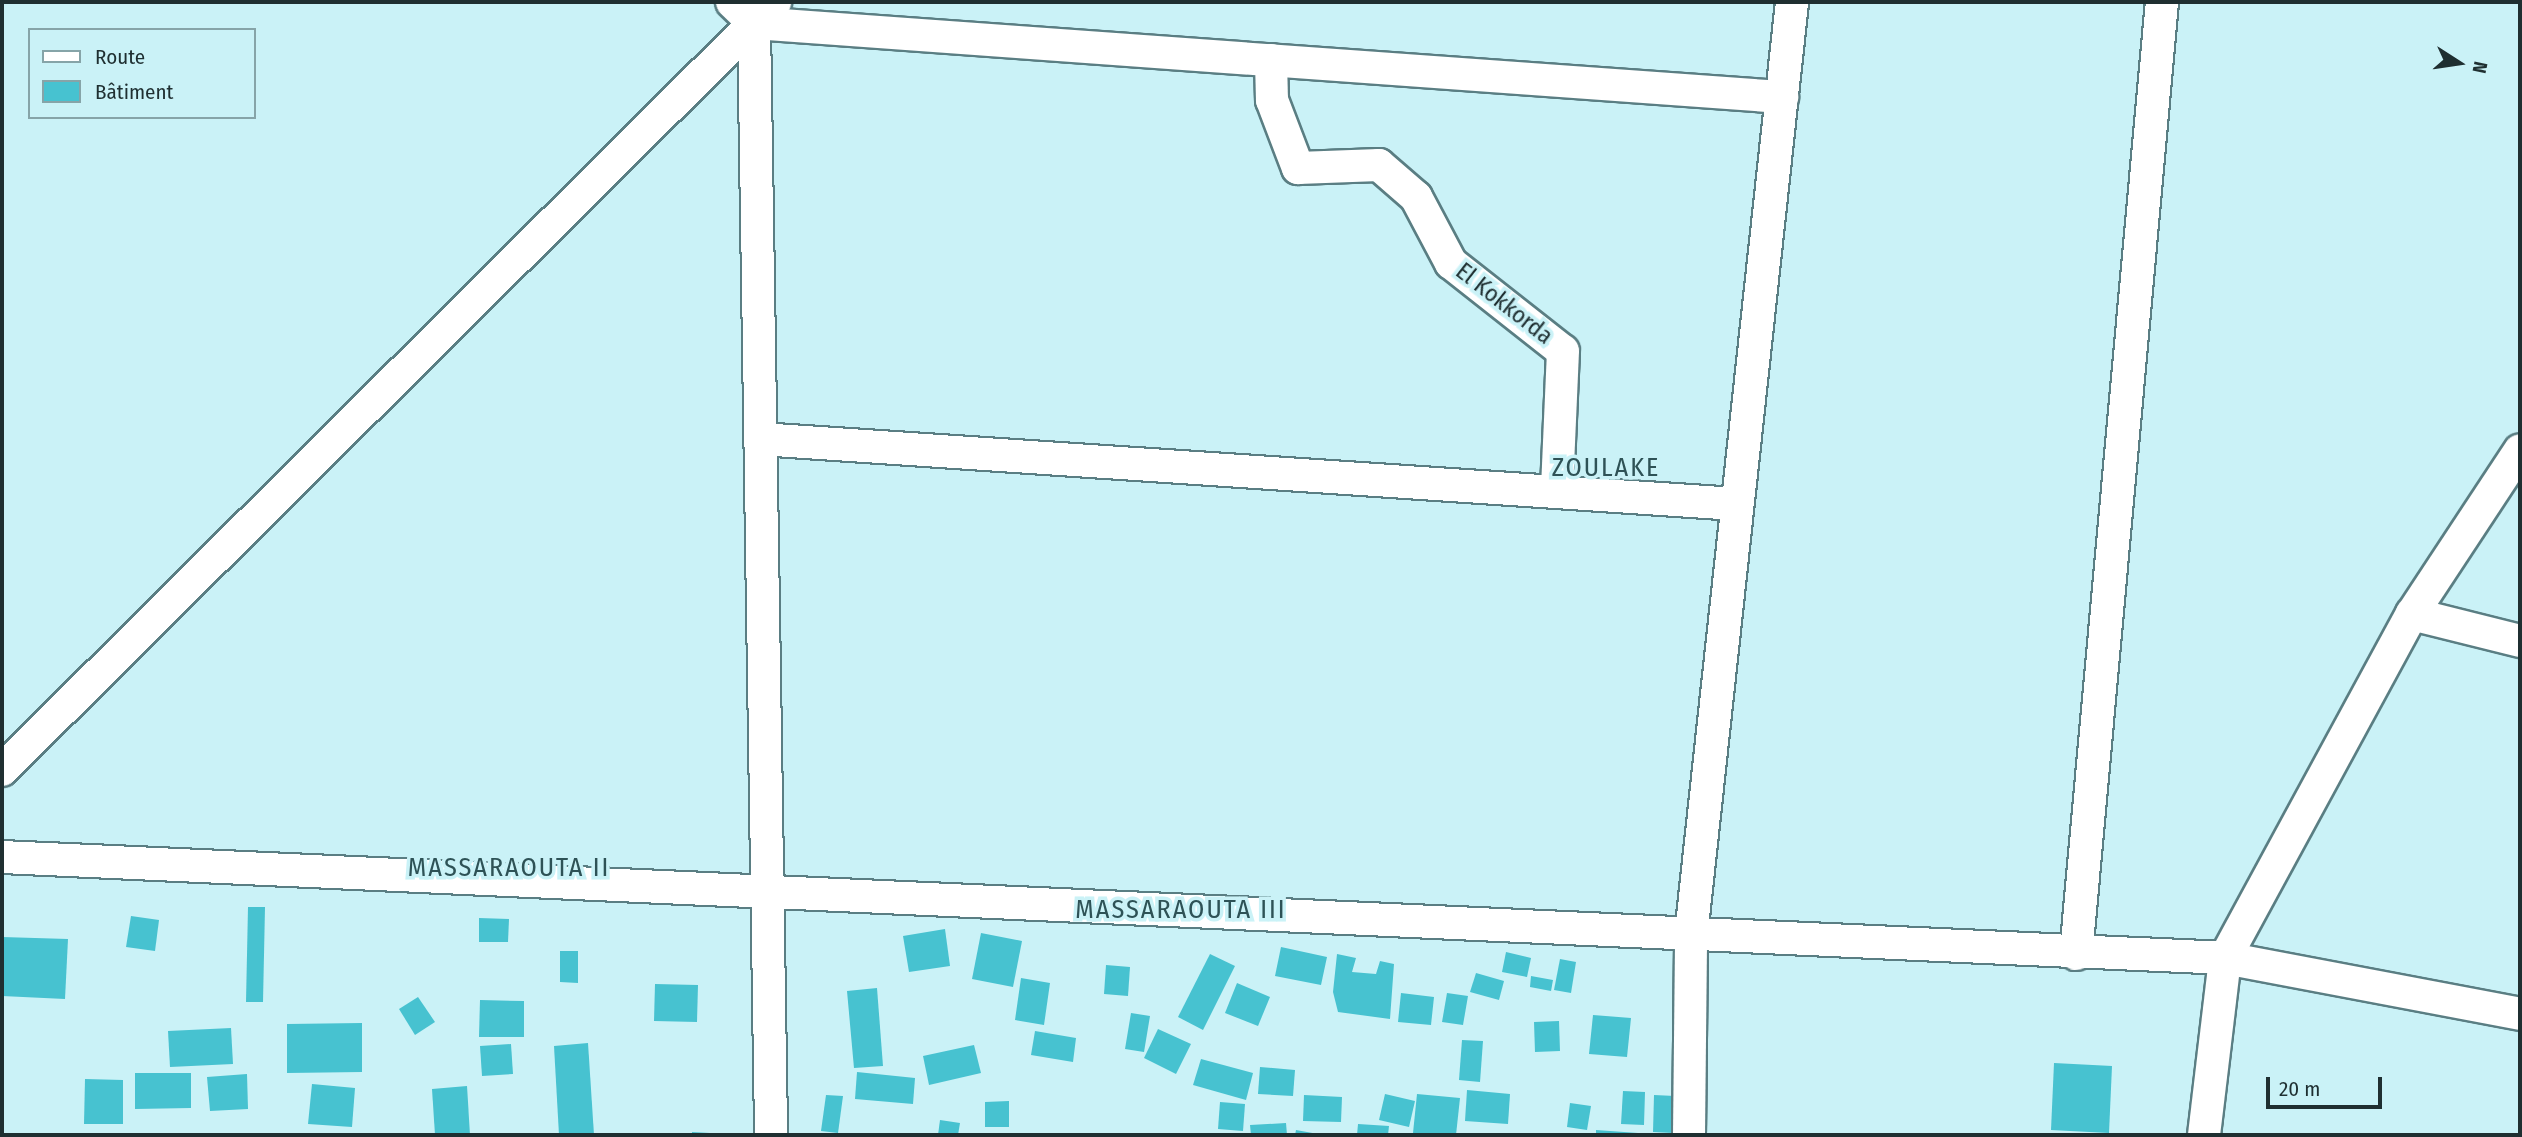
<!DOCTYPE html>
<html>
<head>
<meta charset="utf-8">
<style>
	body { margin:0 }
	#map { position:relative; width:2522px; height:1137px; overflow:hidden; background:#caf2f7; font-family:"Fira Sans Condensed",sans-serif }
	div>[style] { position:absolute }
	.building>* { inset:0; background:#47c2d0 }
	.roads { filter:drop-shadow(2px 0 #5a7e83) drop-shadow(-2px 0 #5a7e83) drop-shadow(0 2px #5a7e83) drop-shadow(0 -2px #5a7e83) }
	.minor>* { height:32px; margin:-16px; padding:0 16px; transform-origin:16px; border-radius:16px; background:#fff }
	span { translate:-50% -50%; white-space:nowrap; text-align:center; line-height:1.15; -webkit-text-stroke:7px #caf2f7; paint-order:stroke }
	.street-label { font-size:24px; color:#1f2f31 }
	.neighbourhood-label { font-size:26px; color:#2e5256; letter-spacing:2px }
	.frame { position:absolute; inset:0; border:4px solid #1f2f31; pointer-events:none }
	.legend { position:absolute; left:28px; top:28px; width:228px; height:91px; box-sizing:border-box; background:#caf2f7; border:2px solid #86a4a8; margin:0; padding:9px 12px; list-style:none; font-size:21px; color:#1f2f31 }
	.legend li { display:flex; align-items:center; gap:14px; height:35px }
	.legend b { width:35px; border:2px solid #86a4a8 }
	.north { position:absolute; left:2424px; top:28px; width:70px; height:70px; -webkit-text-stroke:5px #caf2f7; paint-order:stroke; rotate:102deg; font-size:19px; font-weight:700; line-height:28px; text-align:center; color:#1f2f31 }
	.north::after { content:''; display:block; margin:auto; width:24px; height:32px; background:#1f2f31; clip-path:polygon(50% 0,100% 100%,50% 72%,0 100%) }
	.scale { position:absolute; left:2266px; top:1077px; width:116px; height:32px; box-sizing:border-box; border:4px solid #1f2f31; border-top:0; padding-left:9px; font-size:21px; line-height:24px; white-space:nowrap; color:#1f2f31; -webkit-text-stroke:5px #caf2f7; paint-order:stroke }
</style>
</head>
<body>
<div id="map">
	<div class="building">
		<i style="clip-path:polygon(248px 907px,265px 907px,263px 1002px,246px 1002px)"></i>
		<i style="clip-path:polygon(131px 916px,159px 920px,155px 951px,126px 947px)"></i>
		<i style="clip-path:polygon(479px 918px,509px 919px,508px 942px,479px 942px)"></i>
		<i style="clip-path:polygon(945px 929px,950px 966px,909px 972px,903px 936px)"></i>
		<i style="clip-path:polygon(981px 933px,1022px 941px,1013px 987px,972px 979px)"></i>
		<i style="clip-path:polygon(2px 937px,68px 939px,65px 999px,2px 996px)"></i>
		<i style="clip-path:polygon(1281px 947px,1327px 957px,1321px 985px,1275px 976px)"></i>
		<i style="clip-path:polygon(560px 951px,578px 951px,578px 983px,560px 982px)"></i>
		<i style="clip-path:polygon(1506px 952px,1531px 958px,1527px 977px,1502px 972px)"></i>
		<i style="clip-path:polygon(1210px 954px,1235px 966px,1203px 1030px,1178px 1017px)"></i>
		<i style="clip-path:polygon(1337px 954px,1356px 958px,1352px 972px,1376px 974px,1380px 961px,1394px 964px,1390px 1019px,1338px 1012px,1333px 992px)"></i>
		<i style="clip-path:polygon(1560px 959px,1576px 962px,1571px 993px,1554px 990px)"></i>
		<i style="clip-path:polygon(1106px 965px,1130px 967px,1128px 996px,1104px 994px)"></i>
		<i style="clip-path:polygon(1476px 973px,1504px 981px,1499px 1000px,1470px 992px)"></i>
		<i style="clip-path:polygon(1531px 976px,1553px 980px,1551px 991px,1530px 987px)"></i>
		<i style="clip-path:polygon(1021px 978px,1050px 983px,1044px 1025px,1015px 1020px)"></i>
		<i style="clip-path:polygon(1237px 983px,1270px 997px,1258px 1026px,1225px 1013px)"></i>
		<i style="clip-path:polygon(655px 984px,698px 985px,697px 1022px,654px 1021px)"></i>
		<i style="clip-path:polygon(877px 988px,883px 1066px,854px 1068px,847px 991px)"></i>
		<i style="clip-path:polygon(1401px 993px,1434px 997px,1431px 1025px,1398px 1022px)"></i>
		<i style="clip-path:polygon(1447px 993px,1468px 996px,1463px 1025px,1442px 1022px)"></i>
		<i style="clip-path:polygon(418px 997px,435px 1022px,415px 1035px,399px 1009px)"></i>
		<i style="clip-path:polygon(480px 1000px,524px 1001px,524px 1037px,479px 1037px)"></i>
		<i style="clip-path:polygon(1131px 1013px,1150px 1016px,1144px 1052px,1125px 1049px)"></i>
		<i style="clip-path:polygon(1593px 1015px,1631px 1018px,1627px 1057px,1589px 1054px)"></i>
		<i style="clip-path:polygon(1559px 1021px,1560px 1051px,1535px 1052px,1534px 1022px)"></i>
		<i style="clip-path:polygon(362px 1023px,362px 1072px,287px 1073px,287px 1024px)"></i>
		<i style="clip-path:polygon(231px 1028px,233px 1064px,170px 1067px,168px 1031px)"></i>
		<i style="clip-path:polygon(1158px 1029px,1191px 1044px,1176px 1074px,1144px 1058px)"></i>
		<i style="clip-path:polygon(1035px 1031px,1076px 1038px,1073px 1062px,1031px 1055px)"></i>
		<i style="clip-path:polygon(1462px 1040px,1483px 1041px,1480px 1082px,1459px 1080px)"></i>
		<i style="clip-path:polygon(588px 1043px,594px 1135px,559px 1135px,554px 1046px)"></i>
		<i style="clip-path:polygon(511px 1044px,513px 1074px,482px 1076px,480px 1046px)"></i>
		<i style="clip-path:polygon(974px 1045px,981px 1073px,929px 1085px,923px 1056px)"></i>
		<i style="clip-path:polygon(1201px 1059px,1253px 1073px,1246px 1100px,1193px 1085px)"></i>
		<i style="clip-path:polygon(2054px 1063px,2112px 1066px,2109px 1133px,2051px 1130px)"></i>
		<i style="clip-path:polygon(1260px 1067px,1295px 1070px,1293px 1096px,1258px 1094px)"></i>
		<i style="clip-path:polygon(857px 1072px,915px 1078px,913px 1104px,855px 1099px)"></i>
		<i style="clip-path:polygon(135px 1073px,191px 1073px,191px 1108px,135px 1109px)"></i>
		<i style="clip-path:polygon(247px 1074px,248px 1109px,210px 1111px,207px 1077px)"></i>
		<i style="clip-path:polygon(85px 1079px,123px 1080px,123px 1124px,84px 1124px)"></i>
		<i style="clip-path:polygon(312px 1084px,355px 1088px,352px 1127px,308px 1124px)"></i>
		<i style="clip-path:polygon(467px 1086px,470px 1135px,435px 1135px,432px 1089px)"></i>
		<i style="clip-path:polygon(1467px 1090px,1510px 1094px,1508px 1124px,1465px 1121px)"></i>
		<i style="clip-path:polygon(1623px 1091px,1645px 1092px,1644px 1125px,1621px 1124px)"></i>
		<i style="clip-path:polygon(1385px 1094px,1415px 1101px,1409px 1127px,1379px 1120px)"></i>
		<i style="clip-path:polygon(1417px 1094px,1460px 1098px,1456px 1135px,1413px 1133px)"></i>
		<i style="clip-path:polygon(826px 1095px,843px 1096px,838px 1133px,821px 1131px)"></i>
		<i style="clip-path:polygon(1304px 1095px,1342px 1097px,1341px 1122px,1303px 1121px)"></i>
		<i style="clip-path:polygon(1654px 1095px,1675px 1096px,1673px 1133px,1653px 1132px)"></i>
		<i style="clip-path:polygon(1009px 1101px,1009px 1127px,985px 1127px,985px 1102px)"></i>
		<i style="clip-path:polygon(1220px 1102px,1245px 1104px,1243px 1131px,1218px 1129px)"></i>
		<i style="clip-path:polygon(1570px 1103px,1591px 1106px,1587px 1130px,1567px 1127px)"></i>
		<i style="clip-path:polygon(940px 1120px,960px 1123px,958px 1135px,938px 1135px)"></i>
		<i style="clip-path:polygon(1286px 1123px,1287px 1135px,1251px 1135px,1250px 1125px)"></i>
		<i style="clip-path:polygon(1358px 1124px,1389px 1126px,1388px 1135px,1357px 1135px)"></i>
		<i style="clip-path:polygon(1296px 1130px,1318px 1134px,1318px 1135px,1295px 1135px)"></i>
		<i style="clip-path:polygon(1596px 1130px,1638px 1133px,1638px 1135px,1596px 1135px)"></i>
		<i style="clip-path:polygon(692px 1132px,710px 1133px,710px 1135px,692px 1135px)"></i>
	</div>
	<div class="roads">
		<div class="minor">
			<i style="left:732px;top:2px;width:30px;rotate:44deg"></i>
			<i style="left:754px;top:23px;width:1031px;rotate:4.12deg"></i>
			<i style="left:754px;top:23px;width:1112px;rotate:89.12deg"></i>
			<i style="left:1271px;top:60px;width:40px;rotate:88.6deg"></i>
			<i style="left:1272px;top:100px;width:73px;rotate:69.1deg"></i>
			<i style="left:1298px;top:168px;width:81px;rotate:-2.1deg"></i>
			<i style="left:1379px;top:165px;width:49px;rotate:40.9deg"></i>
			<i style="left:1416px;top:197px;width:75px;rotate:62.1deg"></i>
			<i style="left:1451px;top:263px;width:142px;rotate:38.2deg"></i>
			<i style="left:1563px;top:351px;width:140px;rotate:92.5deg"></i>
			<i style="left:760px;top:439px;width:979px;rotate:3.81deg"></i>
			<i style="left:2412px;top:614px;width:111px;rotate:14deg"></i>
			<i style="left:2px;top:770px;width:1090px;rotate:-44.81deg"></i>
			<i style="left:2px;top:857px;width:2225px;rotate:2.6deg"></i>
			<i style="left:2225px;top:958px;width:300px;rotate:10.7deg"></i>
			<i style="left:2076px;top:954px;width:956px;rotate:-84.84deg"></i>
			<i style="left:1689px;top:1135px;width:200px;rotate:-89.4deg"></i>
			<i style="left:1691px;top:935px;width:938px;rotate:-83.82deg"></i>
			<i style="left:2204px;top:1135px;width:178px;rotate:-83.2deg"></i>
			<i style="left:2225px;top:958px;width:392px;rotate:-61.5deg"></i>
			<i style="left:2412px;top:614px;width:196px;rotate:-56.6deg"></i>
		</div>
	</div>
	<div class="street-label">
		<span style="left:1504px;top:304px;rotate:38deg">El Kokkorda</span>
	</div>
	<div class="neighbourhood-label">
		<span style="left:1606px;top:468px">ZOULAKE</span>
		<span style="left:509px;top:868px">MASSARAOUTA II</span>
		<span style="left:1181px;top:910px">MASSARAOUTA III</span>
	</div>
	<div class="frame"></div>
	<ul class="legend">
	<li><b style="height:9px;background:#fff"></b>Route</li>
	<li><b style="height:19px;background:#47c2d0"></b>Bâtiment</li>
	</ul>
	<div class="north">N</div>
	<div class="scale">20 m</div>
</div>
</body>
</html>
